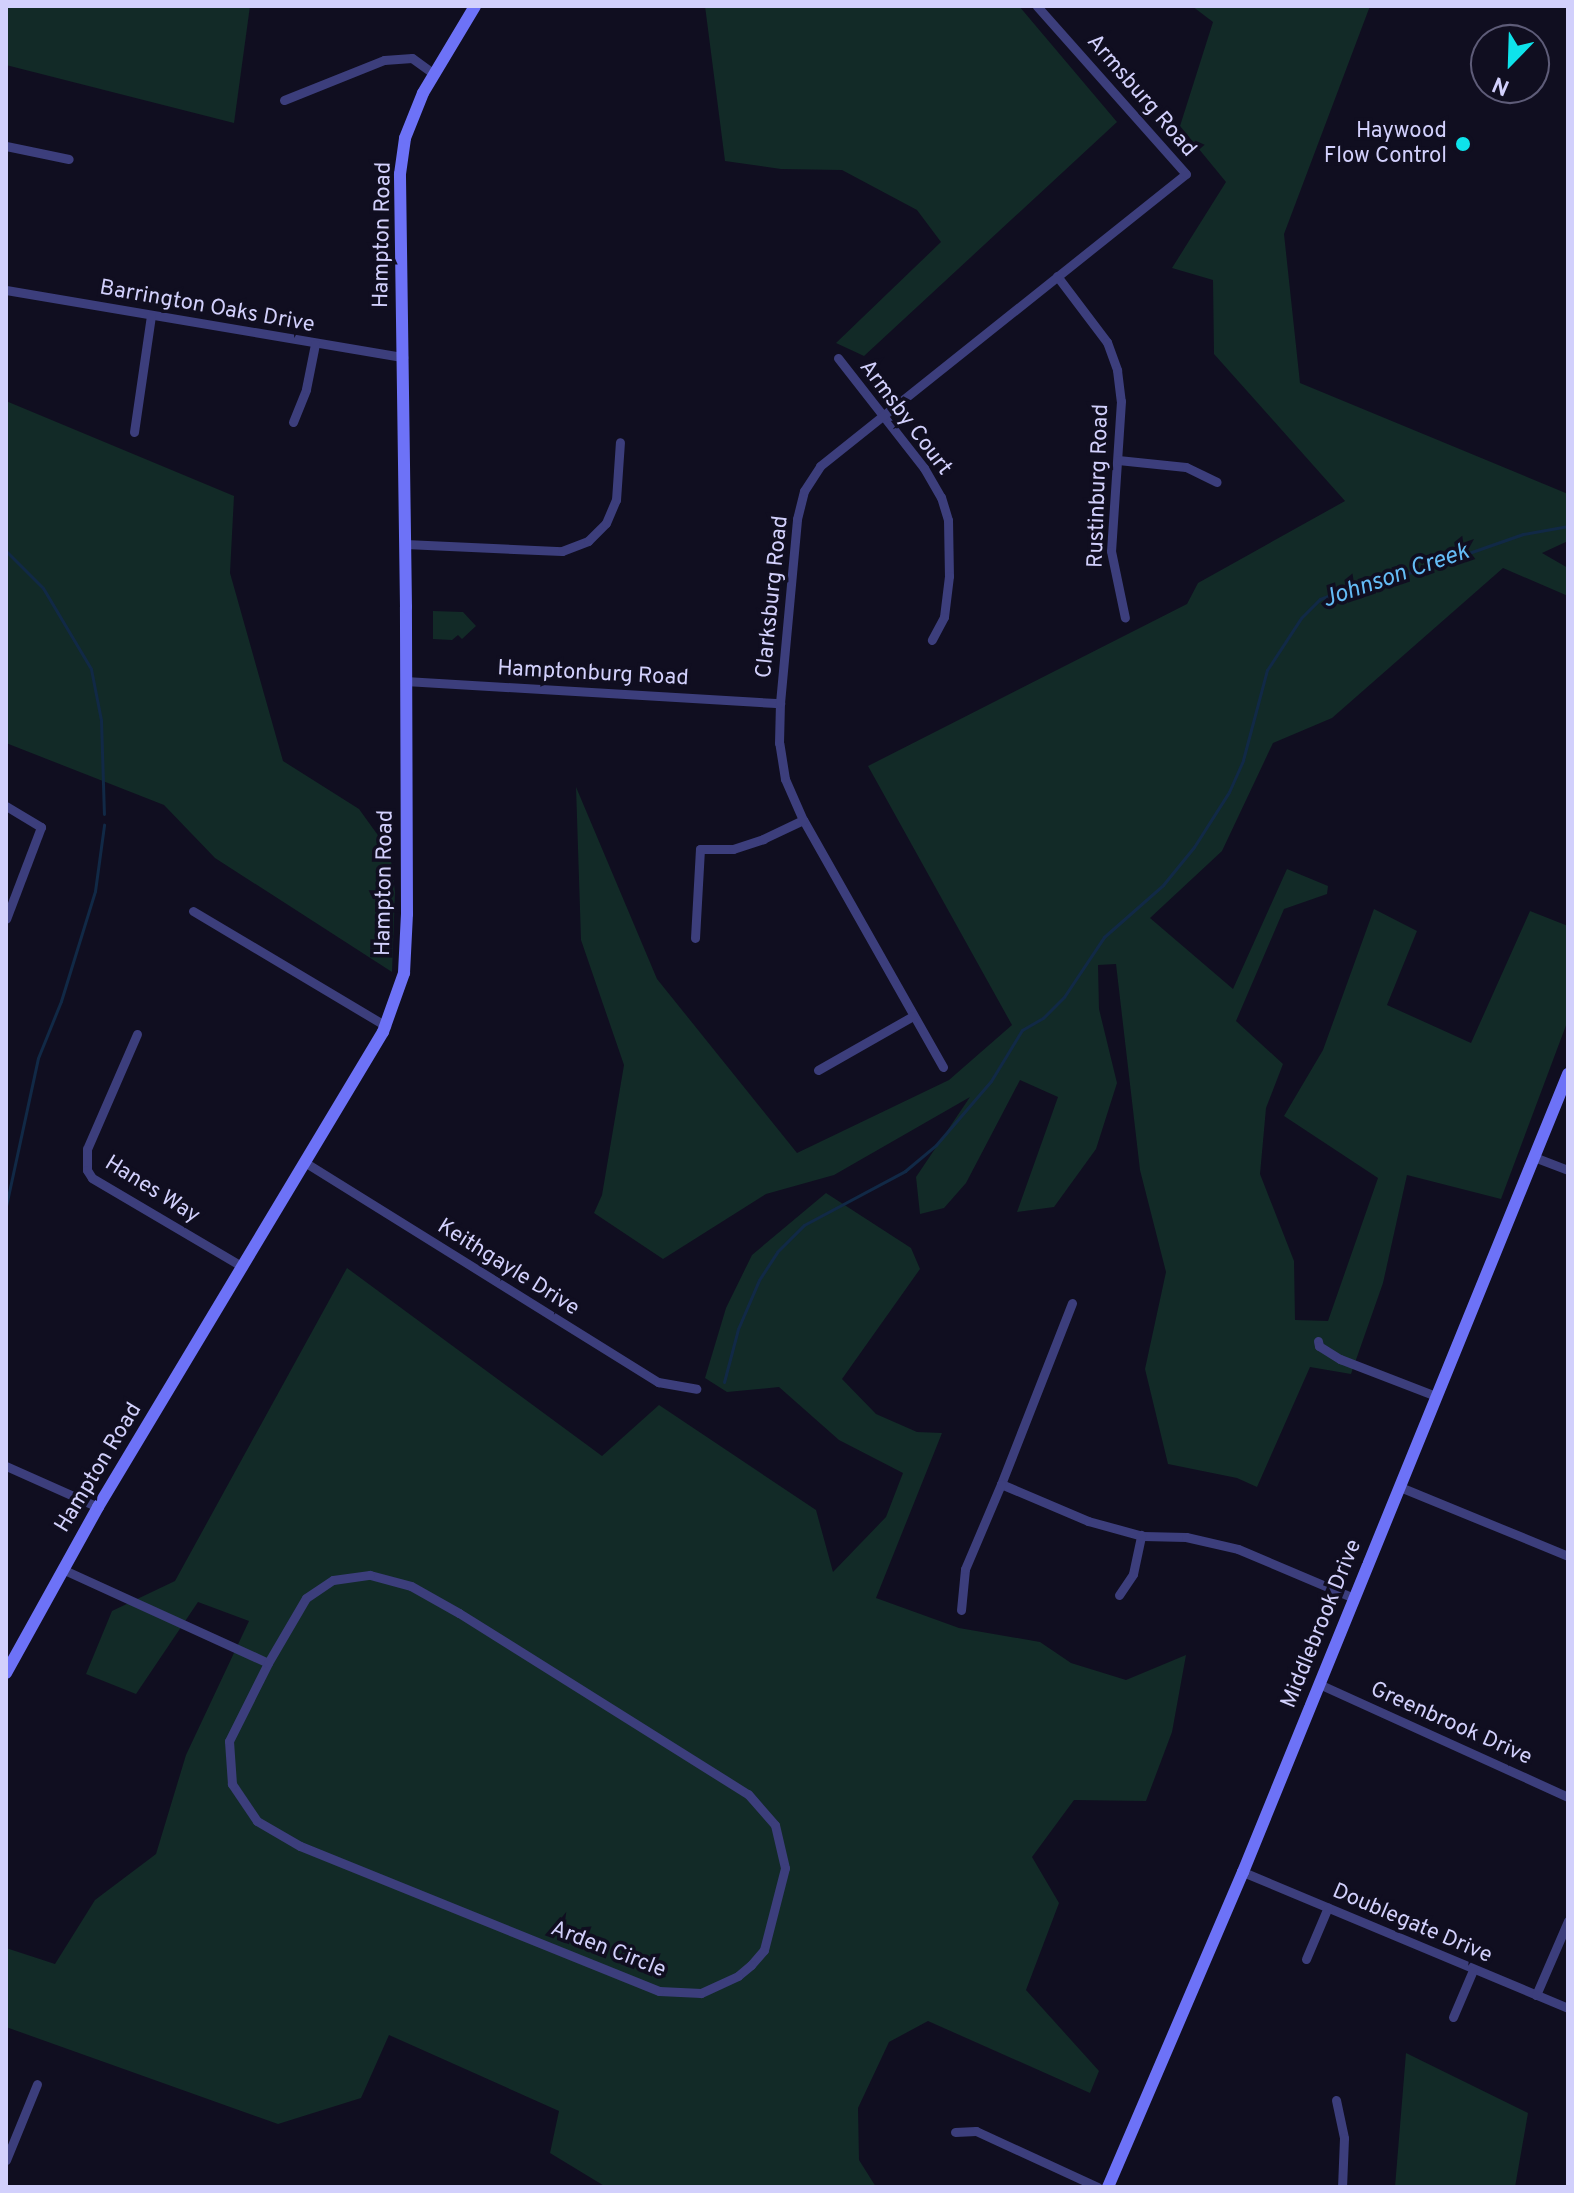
<!DOCTYPE html>
<html>
<head>
<meta charset="utf-8">
<style>
	body { margin:0 }
	#map { position:relative; width:1574px; height:2193px; overflow:hidden; background:#100e20; font-family:Overpass,sans-serif }
	div>[style] { position:absolute }
	.green>* { inset:0; background:#122a27 }
	.stream>* { height:3px; margin:-1.5px; padding:0 1.5px; transform-origin:1.5px; border-radius:1.5px; background:#112946 }
	.street>* { height:9px; margin:-4.5px; padding:0 4.5px; transform-origin:4.5px; border-radius:4.5px; background:#3c3e7c }
	.secondary>* { height:12px; margin:-6px; padding:0 6px; transform-origin:6px; border-radius:6px; background:#6d72f7 }
	.dots>* { width:22px; height:22px; translate:-50% -50%; box-sizing:border-box; border:4px solid #100e20; border-radius:50% }
	span { translate:-50% -50%; white-space:nowrap; text-align:center; line-height:1.15; -webkit-text-stroke:7px #100e20; paint-order:stroke }
	.street-label { font-size:22px; color:#d2d0fc }
	.poi-label { font-size:22px; color:#d2d0fc }
	.right { translate:-100% -50%; text-align:right }
	.water-label { font-size:24px; color:#64bcf6; font-style:italic }
	.frame { position:absolute; inset:0; border:8px solid #d2d0fc; pointer-events:none }
	.north { position:absolute; left:1470px; top:24px; width:80px; height:80px; box-sizing:border-box; background:#100e20; border:2px solid #5e5c78; border-radius:50%; rotate:203deg; font-size:22px; font-weight:700; line-height:32px; text-align:center; color:#d2d0fc }
	.north::after { content:''; display:block; margin:auto; width:28px; height:36px; background:#0ee3eb; clip-path:polygon(50% 0,100% 100%,50% 72%,0 100%) }
</style>
</head>
<body>
<div id="map">
	<div class="green">
		<i style="clip-path:polygon(6px 6px,250px 6px,234px 123px,6px 65px)"></i>
		<i style="clip-path:polygon(705px 6px,1019px 6px,1117px 122px,864px 356px,836px 343px,941px 242px,917px 210px,842px 170px,781px 169px,725px 161px)"></i>
		<i style="clip-path:polygon(1192px 6px,1370px 6px,1284px 234px,1300px 383px,1568px 494px,1568px 541px,1542px 553px,1568px 568px,1568px 596px,1503px 568px,1332px 718px,1273px 743px,1222px 851px,1150px 918px,1233px 989px,1287px 869px,1328px 886px,1327px 894px,1284px 909px,1236px 1021px,1283px 1064px,1266px 1108px,1260px 1174px,1294px 1261px,1295px 1320px,1328px 1321px,1378px 1178px,1284px 1116px,1323px 1050px,1374px 909px,1417px 931px,1387px 1005px,1471px 1043px,1530px 911px,1568px 926px,1568px 1020px,1501px 1199px,1407px 1175px,1383px 1283px,1351px 1374px,1310px 1367px,1257px 1487px,1237px 1478px,1168px 1464px,1145px 1369px,1166px 1272px,1140px 1170px,1116px 964px,1098px 965px,1099px 1009px,1117px 1083px,1096px 1149px,1054px 1207px,1017px 1212px,1058px 1097px,1020px 1080px,966px 1183px,944px 1208px,920px 1214px,916px 1177px,970px 1097px,834px 1175px,766px 1194px,663px 1259px,594px 1213px,602px 1195px,624px 1065px,581px 940px,576px 787px,657px 979px,797px 1153px,949px 1080px,1012px 1025px,868px 766px,1187px 604px,1198px 583px,1345px 501px,1214px 354px,1213px 280px,1172px 268px,1226px 182px,1180px 126px,1213px 22px)"></i>
		<i style="clip-path:polygon(6px 401px,234px 496px,230px 573px,283px 761px,359px 809px,390px 852px,395px 892px,392px 972px,215px 858px,164px 805px,6px 743px)"></i>
		<i style="clip-path:polygon(433px 611px,463px 612px,476px 626px,462px 639px,458px 635px,452px 640px,433px 639px)"></i>
		<i style="clip-path:polygon(826px 1193px,911px 1248px,920px 1269px,842px 1379px,876px 1414px,917px 1432px,942px 1433px,876px 1598px,959px 1628px,1040px 1642px,1071px 1663px,1126px 1680px,1186px 1655px,1172px 1732px,1146px 1801px,1074px 1800px,1032px 1857px,1059px 1903px,1026px 1990px,1099px 2071px,1090px 2093px,928px 2021px,889px 2042px,858px 2108px,859px 2160px,876px 2187px,606px 2187px,550px 2153px,559px 2111px,389px 2035px,361px 2098px,278px 2124px,6px 2027px,6px 1948px,55px 1964px,95px 1900px,156px 1854px,186px 1755px,249px 1621px,198px 1602px,136px 1694px,86px 1674px,112px 1611px,175px 1581px,347px 1268px,602px 1456px,659px 1405px,816px 1510px,833px 1572px,886px 1517px,903px 1473px,839px 1440px,779px 1387px,727px 1392px,705px 1378px,726px 1308px,752px 1255px)"></i>
		<i style="clip-path:polygon(1406px 2053px,1528px 2113px,1515px 2187px,1395px 2187px)"></i>
	</div>
	<div class="stream">
		<i style="left:6px;top:551px;width:52px;rotate:45deg"></i>
		<i style="left:43px;top:588px;width:94px;rotate:59.3deg"></i>
		<i style="left:91px;top:669px;width:52px;rotate:78.9deg"></i>
		<i style="left:101px;top:720px;width:94px;rotate:88.2deg"></i>
		<i style="left:6px;top:1206px;width:151px;rotate:-77.8deg"></i>
		<i style="left:38px;top:1058px;width:61px;rotate:-68deg"></i>
		<i style="left:61px;top:1001px;width:115px;rotate:-72.8deg"></i>
		<i style="left:95px;top:891px;width:67px;rotate:-82.2deg"></i>
		<i style="left:724px;top:1382px;width:55px;rotate:-75.2deg"></i>
		<i style="left:738px;top:1329px;width:53px;rotate:-66.8deg"></i>
		<i style="left:759px;top:1280px;width:33px;rotate:-57deg"></i>
		<i style="left:777px;top:1252px;width:38px;rotate:-45deg"></i>
		<i style="left:804px;top:1225px;width:115px;rotate:-28.1deg"></i>
		<i style="left:905px;top:1171px;width:40px;rotate:-40deg"></i>
		<i style="left:936px;top:1145px;width:84px;rotate:-49.3deg"></i>
		<i style="left:991px;top:1081px;width:60px;rotate:-58.7deg"></i>
		<i style="left:1022px;top:1030px;width:24px;rotate:-30deg"></i>
		<i style="left:1043px;top:1018px;width:30px;rotate:-45deg"></i>
		<i style="left:1064px;top:997px;width:72px;rotate:-56.3deg"></i>
		<i style="left:1104px;top:937px;width:79px;rotate:-41.4deg"></i>
		<i style="left:1163px;top:885px;width:49px;rotate:-50.8deg"></i>
		<i style="left:1194px;top:847px;width:65px;rotate:-57.5deg"></i>
		<i style="left:1229px;top:792px;width:35px;rotate:-66deg"></i>
		<i style="left:1243px;top:760px;width:93px;rotate:-75.1deg"></i>
		<i style="left:1267px;top:670px;width:62px;rotate:-56.8deg"></i>
		<i style="left:1301px;top:618px;width:27px;rotate:-45deg"></i>
		<i style="left:1320px;top:599px;width:25px;rotate:-21deg"></i>
		<i style="left:1343px;top:590px;width:83px;rotate:-14.7deg"></i>
		<i style="left:1423px;top:569px;width:106px;rotate:-19.3deg"></i>
		<i style="left:1523px;top:534px;width:46px;rotate:-10.1deg"></i>
	</div>
	<div class="street">
		<i style="left:284px;top:100px;width:108px;rotate:-21.8deg"></i>
		<i style="left:384px;top:60px;width:28px;rotate:-4deg"></i>
		<i style="left:412px;top:58px;width:27px;rotate:36deg"></i>
		<i style="left:6px;top:146px;width:64px;rotate:11.7deg"></i>
		<i style="left:1057px;top:276px;width:83px;rotate:52.9deg"></i>
		<i style="left:1107px;top:342px;width:30px;rotate:70deg"></i>
		<i style="left:1117px;top:370px;width:31px;rotate:83deg"></i>
		<i style="left:1121px;top:401px;width:150px;rotate:93.8deg"></i>
		<i style="left:1111px;top:551px;width:68px;rotate:78.2deg"></i>
		<i style="left:6px;top:290px;width:403px;rotate:9.6deg"></i>
		<i style="left:838px;top:358px;width:140px;rotate:52deg"></i>
		<i style="left:924px;top:468px;width:34px;rotate:60deg"></i>
		<i style="left:941px;top:497px;width:24px;rotate:73deg"></i>
		<i style="left:948px;top:520px;width:56px;rotate:89deg"></i>
		<i style="left:949px;top:576px;width:41px;rotate:97deg"></i>
		<i style="left:944px;top:617px;width:26px;rotate:118deg"></i>
		<i style="left:293px;top:422px;width:35px;rotate:-68deg"></i>
		<i style="left:306px;top:389px;width:46px;rotate:-78.7deg"></i>
		<i style="left:134px;top:432px;width:117px;rotate:-81.7deg"></i>
		<i style="left:1118px;top:460px;width:68px;rotate:5.9deg"></i>
		<i style="left:1186px;top:467px;width:34px;rotate:26deg"></i>
		<i style="left:405px;top:544px;width:157px;rotate:2.6deg"></i>
		<i style="left:562px;top:551px;width:28px;rotate:-21deg"></i>
		<i style="left:588px;top:541px;width:25px;rotate:-45deg"></i>
		<i style="left:606px;top:523px;width:25px;rotate:-67deg"></i>
		<i style="left:616px;top:500px;width:58px;rotate:-86.1deg"></i>
		<i style="left:405px;top:681px;width:376px;rotate:3.4deg"></i>
		<i style="left:6px;top:806px;width:41px;rotate:31deg"></i>
		<i style="left:41px;top:827px;width:98px;rotate:110.8deg"></i>
		<i style="left:193px;top:911px;width:225px;rotate:30.8deg"></i>
		<i style="left:695px;top:938px;width:89px;rotate:-86.8deg"></i>
		<i style="left:700px;top:849px;width:33px"></i>
		<i style="left:733px;top:849px;width:32px;rotate:-18deg"></i>
		<i style="left:763px;top:839px;width:44px;rotate:-25.4deg"></i>
		<i style="left:137px;top:1034px;width:125px;rotate:113.5deg"></i>
		<i style="left:87px;top:1149px;width:21px;rotate:90deg"></i>
		<i style="left:87px;top:1170px;width:9px;rotate:58deg"></i>
		<i style="left:92px;top:1178px;width:175px;rotate:30.5deg"></i>
		<i style="left:943px;top:1067px;width:284px;rotate:-119.5deg"></i>
		<i style="left:803px;top:820px;width:45px;rotate:-113.7deg"></i>
		<i style="left:785px;top:779px;width:36px;rotate:-99deg"></i>
		<i style="left:779px;top:743px;width:40px;rotate:-88.6deg"></i>
		<i style="left:780px;top:703px;width:185px;rotate:-84.7deg"></i>
		<i style="left:797px;top:519px;width:29px;rotate:-76deg"></i>
		<i style="left:804px;top:491px;width:30px;rotate:-57deg"></i>
		<i style="left:820px;top:466px;width:468px;rotate:-38.6deg"></i>
		<i style="left:1186px;top:174px;width:225px;rotate:-131.6deg"></i>
		<i style="left:818px;top:1070px;width:109px;rotate:-29.6deg"></i>
		<i style="left:1534px;top:1157px;width:36px;rotate:21deg"></i>
		<i style="left:306px;top:1163px;width:415px;rotate:31.9deg"></i>
		<i style="left:658px;top:1382px;width:39px;rotate:10deg"></i>
		<i style="left:1072px;top:1303px;width:194px;rotate:111.4deg"></i>
		<i style="left:1001px;top:1484px;width:95px;rotate:23deg"></i>
		<i style="left:1088px;top:1521px;width:57px;rotate:15.3deg"></i>
		<i style="left:1143px;top:1536px;width:43px;rotate:1.3deg"></i>
		<i style="left:1186px;top:1537px;width:53px;rotate:13deg"></i>
		<i style="left:1238px;top:1549px;width:126px;rotate:22.9deg"></i>
		<i style="left:1318px;top:1341px;width:5px;rotate:79deg"></i>
		<i style="left:1319px;top:1346px;width:25px;rotate:32deg"></i>
		<i style="left:1340px;top:1359px;width:103px;rotate:21.1deg"></i>
		<i style="left:6px;top:1466px;width:101px;rotate:24deg"></i>
		<i style="left:1400px;top:1487px;width:182px;rotate:22.3deg"></i>
		<i style="left:62px;top:1569px;width:226px;rotate:24.5deg"></i>
		<i style="left:370px;top:1575px;width:42px;rotate:15deg"></i>
		<i style="left:411px;top:1586px;width:55px;rotate:29.4deg"></i>
		<i style="left:459px;top:1613px;width:341px;rotate:32.1deg"></i>
		<i style="left:748px;top:1794px;width:41px;rotate:48.9deg"></i>
		<i style="left:775px;top:1825px;width:44px;rotate:76.9deg"></i>
		<i style="left:785px;top:1868px;width:85px;rotate:104.4deg"></i>
		<i style="left:764px;top:1950px;width:20px;rotate:131deg"></i>
		<i style="left:751px;top:1965px;width:17px;rotate:140deg"></i>
		<i style="left:738px;top:1976px;width:41px;rotate:155.3deg"></i>
		<i style="left:701px;top:1993px;width:42px;rotate:-177.3deg"></i>
		<i style="left:659px;top:1991px;width:387px;rotate:-158deg"></i>
		<i style="left:300px;top:1846px;width:50px;rotate:-149.8deg"></i>
		<i style="left:257px;top:1821px;width:45px;rotate:-124deg"></i>
		<i style="left:232px;top:1784px;width:43px;rotate:-94deg"></i>
		<i style="left:229px;top:1741px;width:87px;rotate:-63.4deg"></i>
		<i style="left:268px;top:1663px;width:75px;rotate:-59.7deg"></i>
		<i style="left:306px;top:1598px;width:32px;rotate:-34deg"></i>
		<i style="left:333px;top:1580px;width:37px;rotate:-8deg"></i>
		<i style="left:1119px;top:1595px;width:25px;rotate:-56deg"></i>
		<i style="left:1133px;top:1574px;width:40px;rotate:-78deg"></i>
		<i style="left:961px;top:1610px;width:41px;rotate:-84.4deg"></i>
		<i style="left:965px;top:1569px;width:92px;rotate:-67deg"></i>
		<i style="left:1319px;top:1684px;width:273px;rotate:24.4deg"></i>
		<i style="left:1243px;top:1872px;width:352px;rotate:22.7deg"></i>
		<i style="left:1306px;top:1959px;width:56px;rotate:-67.1deg"></i>
		<i style="left:1536px;top:1995px;width:81px;rotate:-66.6deg"></i>
		<i style="left:1453px;top:2017px;width:51px;rotate:-66.9deg"></i>
		<i style="left:1336px;top:2100px;width:39px;rotate:78deg"></i>
		<i style="left:1344px;top:2138px;width:49px;rotate:92.3deg"></i>
		<i style="left:955px;top:2132px;width:21px;rotate:-3deg"></i>
		<i style="left:976px;top:2131px;width:134px;rotate:24.7deg"></i>
		<i style="left:6px;top:2160px;width:82px;rotate:-67.8deg"></i>
	</div>
	<div class="secondary">
		<i style="left:6px;top:1673px;width:190px;rotate:-61deg"></i>
		<i style="left:98px;top:1507px;width:554px;rotate:-59.04deg"></i>
		<i style="left:383px;top:1032px;width:63px;rotate:-70.4deg"></i>
		<i style="left:404px;top:973px;width:59px;rotate:-87.1deg"></i>
		<i style="left:407px;top:914px;width:307px;rotate:-90.2deg"></i>
		<i style="left:406px;top:607px;width:433px;rotate:-90.8deg"></i>
		<i style="left:400px;top:174px;width:36px;rotate:-82deg"></i>
		<i style="left:405px;top:138px;width:48px;rotate:-68.2deg"></i>
		<i style="left:423px;top:93px;width:101px;rotate:-59.1deg"></i>
		<i style="left:1108px;top:2187px;width:343px;rotate:-66.8deg"></i>
		<i style="left:1243px;top:1872px;width:862px;rotate:-67.84deg"></i>
	</div>
	<div class="dots">
		<i style="left:1463px;top:144px;background:#0ee3eb"></i>
	</div>
	<div class="street-label">
		<span style="left:1141px;top:96px;rotate:49deg">Armsburg Road</span>
		<span style="left:383px;top:235px;rotate:-89deg">Hampton Road</span>
		<span style="left:207px;top:307px;rotate:10deg">Barrington Oaks Drive</span>
		<span style="left:905px;top:418px;rotate:53deg">Armsby Court</span>
		<span style="left:1099px;top:486px;rotate:-88deg">Rustinburg Road</span>
		<span style="left:773px;top:597px;rotate:-84deg">Clarksburg Road</span>
		<span style="left:593px;top:674px;rotate:3deg">Hamptonburg Road</span>
		<span style="left:385px;top:883px;rotate:-89deg">Hampton Road</span>
		<span style="left:152px;top:1190px;rotate:32deg">Hanes Way</span>
		<span style="left:508px;top:1268px;rotate:32deg">Keithgayle Drive</span>
		<span style="left:99px;top:1468px;rotate:-59deg">Hampton Road</span>
		<span style="left:1322px;top:1624px;rotate:-68deg">Middlebrook Drive</span>
		<span style="left:1451px;top:1724px;rotate:24deg">Greenbrook Drive</span>
		<span style="left:1412px;top:1924px;rotate:23deg">Doublegate Drive</span>
		<span style="left:608px;top:1950px;rotate:21deg">Arden Circle</span>
	</div>
	<div class="poi-label">
		<span class="right" style="left:1447px;top:144px">Haywood<br>Flow Control</span>
	</div>
	<div class="water-label">
		<span style="left:1396px;top:577px;rotate:-19deg">Johnson Creek</span>
	</div>
	<div class="frame"></div>
	<div class="north">N</div>
</div>
</body>
</html>
